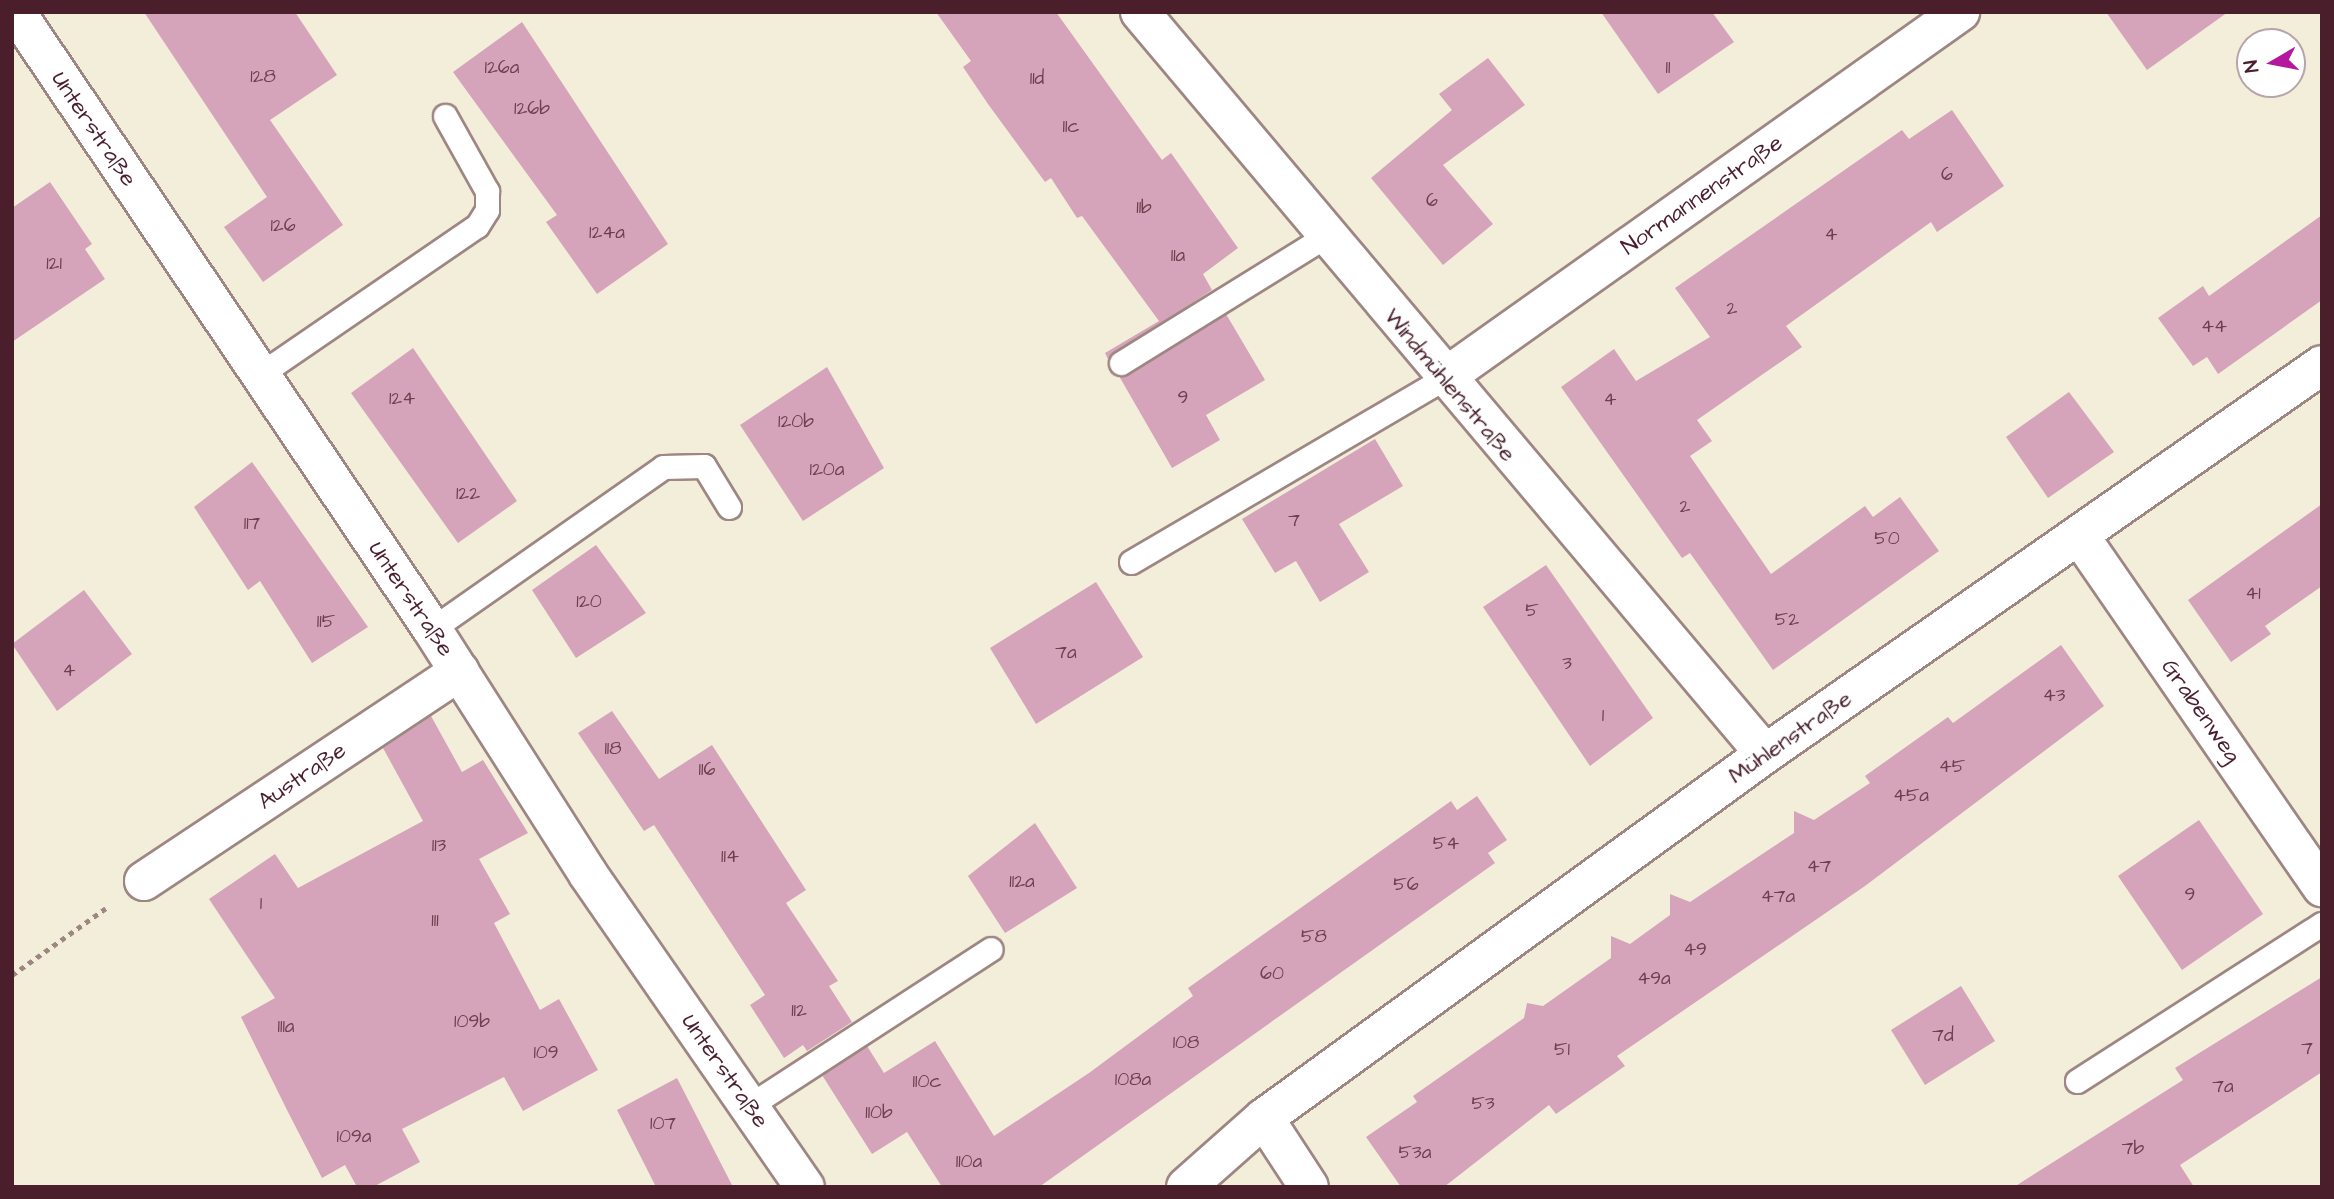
<!DOCTYPE html>
<html>
<head>
<meta charset="utf-8">
<style>
	body { margin:0 }
	#map { position:relative; width:2334px; height:1199px; overflow:hidden; background:#f2eeda; font-family:"Architects Daughter",sans-serif }
	div>[style] { position:absolute }
	.building>* { inset:0; background:#d5a4bb }
	.path>* { height:4.5px; margin-top:-2.25px; transform-origin:0; background:repeating-linear-gradient(90deg,#9e8682 0 5px,transparent 0 10px) }
	.roads { filter:drop-shadow(2px 0 #9e8682) drop-shadow(-2px 0 #9e8682) drop-shadow(0 2px #9e8682) drop-shadow(0 -2px #9e8682) }
	.service>* { height:23px; margin:-11.5px; padding:0 11.5px; transform-origin:11.5px; border-radius:11.5px; background:#fff }
	.minor>* { height:38px; margin:-19px; padding:0 19px; transform-origin:19px; border-radius:19px; background:#fff }
	span { translate:-50% -50%; white-space:nowrap; text-align:center; line-height:1.15; -webkit-text-stroke:5px #fff; paint-order:stroke }
	.number-label { font-size:19px; color:#6d404f }
	.number-label span { -webkit-text-stroke-width:0 }
	.street-label { font-size:23px; color:#4a1f2b }
	.frame { position:absolute; inset:0; border:14px solid #4a1f2b; pointer-events:none }
	.north { position:absolute; left:2236px; top:28px; width:70px; height:70px; box-sizing:border-box; background:#fff; border:2px solid #b7a5aa; border-radius:50%; rotate:260deg; font-size:19px; font-weight:700; line-height:28px; text-align:center; color:#4a1f2b }
	.north::after { content:''; display:block; margin:auto; width:24px; height:32px; background:#b5179e; clip-path:polygon(50% 0,100% 100%,50% 72%,0 100%) }
</style>
</head>
<body>
<div id="map">
	<div class="building">
		<i style="clip-path:polygon(144px 12px,295px 12px,337px 75px,270px 120px,343px 225px,263px 282px,224px 227px,267px 197px)"></i>
		<i style="clip-path:polygon(936px 12px,1056px 12px,1162px 160px,1171px 153px,1238px 248px,1203px 274px,1212px 290px,1108px 359px,1105px 353px,1159px 321px,1082px 216px,1077px 218px,1051px 178px,1045px 182px,988px 104px,963px 67px,971px 61px)"></i>
		<i style="clip-path:polygon(1601px 12px,1712px 12px,1734px 42px,1658px 94px)"></i>
		<i style="clip-path:polygon(2106px 12px,2228px 12px,2147px 70px)"></i>
		<i style="clip-path:polygon(522px 22px,668px 244px,597px 294px,546px 222px,557px 215px,453px 72px)"></i>
		<i style="clip-path:polygon(1488px 58px,1525px 105px,1443px 165px,1493px 224px,1443px 265px,1371px 178px,1452px 110px,1439px 94px)"></i>
		<i style="clip-path:polygon(1952px 110px,2004px 186px,1937px 232px,1931px 222px,1786px 326px,1802px 347px,1697px 420px,1712px 441px,1690px 456px,1771px 574px,1865px 506px,1873px 517px,1900px 497px,1939px 551px,1773px 670px,1690px 553px,1682px 558px,1561px 387px,1614px 349px,1636px 381px,1710px 337px,1675px 288px,1902px 130px,1909px 139px)"></i>
		<i style="clip-path:polygon(50px 182px,92px 244px,85px 249px,105px 279px,12px 342px,12px 208px)"></i>
		<i style="clip-path:polygon(2322px 215px,2322px 300px,2218px 374px,2207px 357px,2193px 366px,2158px 318px,2203px 286px,2209px 296px)"></i>
		<i style="clip-path:polygon(1226px 314px,1265px 380px,1206px 415px,1220px 440px,1172px 468px,1119px 376px)"></i>
		<i style="clip-path:polygon(413px 348px,517px 501px,458px 543px,351px 393px)"></i>
		<i style="clip-path:polygon(827px 367px,884px 468px,803px 521px,740px 425px)"></i>
		<i style="clip-path:polygon(2069px 392px,2114px 452px,2048px 498px,2006px 437px)"></i>
		<i style="clip-path:polygon(1375px 439px,1403px 486px,1339px 524px,1369px 572px,1320px 602px,1296px 561px,1275px 573px,1242px 519px)"></i>
		<i style="clip-path:polygon(252px 462px,368px 627px,312px 663px,260px 581px,248px 590px,194px 507px)"></i>
		<i style="clip-path:polygon(2322px 504px,2322px 586px,2265px 626px,2271px 634px,2231px 662px,2188px 600px)"></i>
		<i style="clip-path:polygon(596px 545px,646px 613px,576px 658px,532px 590px)"></i>
		<i style="clip-path:polygon(1546px 565px,1653px 718px,1590px 766px,1483px 607px)"></i>
		<i style="clip-path:polygon(1096px 582px,1143px 657px,1036px 724px,990px 648px)"></i>
		<i style="clip-path:polygon(84px 590px,132px 654px,57px 711px,12px 644px)"></i>
		<i style="clip-path:polygon(2061px 645px,2104px 706px,1865px 886px,1617px 1056px,1625px 1066px,1556px 1114px,1549px 1105px,1444px 1187px,1401px 1187px,1366px 1137px,1417px 1102px,1413px 1096px,1524px 1018px,1527px 1003px,1543px 1006px,1611px 958px,1611px 936px,1630px 944px,1670px 915px,1670px 894px,1690px 902px,1794px 833px,1794px 811px,1814px 820px,1870px 783px,1865px 776px,1948px 717px,1953px 723px)"></i>
		<i style="clip-path:polygon(612px 711px,659px 779px,712px 745px,806px 890px,786px 903px,838px 981px,829px 986px,852px 1022px,807px 1051px,803px 1045px,784px 1058px,750px 1005px,765px 995px,654px 825px,644px 831px,578px 733px)"></i>
		<i style="clip-path:polygon(431px 716px,462px 772px,483px 760px,528px 833px,479px 859px,510px 914px,494px 923px,540px 1010px,559px 999px,598px 1070px,523px 1111px,504px 1077px,402px 1129px,420px 1162px,373px 1187px,357px 1187px,345px 1165px,322px 1178px,288px 1112px,241px 1017px,275px 998px,209px 899px,275px 854px,298px 888px,423px 821px,383px 748px)"></i>
		<i style="clip-path:polygon(1477px 796px,1507px 840px,1488px 853px,1495px 863px,1039px 1187px,942px 1187px,907px 1132px,872px 1154px,822px 1075px,867px 1046px,884px 1073px,935px 1041px,994px 1136px,1089px 1073px,1193px 996px,1188px 988px,1451px 801px,1457px 810px)"></i>
		<i style="clip-path:polygon(2199px 820px,2263px 914px,2182px 970px,2118px 876px)"></i>
		<i style="clip-path:polygon(1035px 823px,1077px 888px,1005px 933px,968px 876px)"></i>
		<i style="clip-path:polygon(2322px 977px,2322px 1072px,2180px 1165px,2194px 1187px,2014px 1187px,2183px 1080px,2175px 1068px)"></i>
		<i style="clip-path:polygon(1961px 986px,1995px 1041px,1925px 1085px,1891px 1030px)"></i>
		<i style="clip-path:polygon(677px 1078px,733px 1187px,656px 1187px,617px 1110px)"></i>
	</div>
	<div class="path">
		<i style="left:12px;top:975px;width:115px;rotate:-35.5deg"></i>
	</div>
	<div class="roads">
		<div class="service">
			<i style="left:1121px;top:363px;width:241px;rotate:-31.8deg"></i>
			<i style="left:259px;top:375px;width:264px;rotate:-34.4deg"></i>
			<i style="left:477px;top:226px;width:19px;rotate:-58deg"></i>
			<i style="left:487px;top:210px;width:19px;rotate:-90deg"></i>
			<i style="left:487px;top:191px;width:86px;rotate:-119.2deg"></i>
			<i style="left:1131px;top:562px;width:363px;rotate:-30.4deg"></i>
			<i style="left:432px;top:629px;width:282px;rotate:-35deg"></i>
			<i style="left:663px;top:467px;width:41px;rotate:-1.4deg"></i>
			<i style="left:704px;top:466px;width:48px;rotate:58.6deg"></i>
			<i style="left:2077px;top:1081px;width:291px;rotate:-32.7deg"></i>
			<i style="left:749px;top:1106px;width:288px;rotate:-33deg"></i>
		</div>
		<div class="minor">
			<i style="left:16px;top:12px;width:744px;rotate:56.01deg"></i>
			<i style="left:432px;top:629px;width:290px;rotate:57.5deg"></i>
			<i style="left:588px;top:874px;width:381px;rotate:55.3deg"></i>
			<i style="left:1140px;top:12px;width:970px;rotate:49.89deg"></i>
			<i style="left:1444px;top:378px;width:633px;rotate:-35.35deg"></i>
			<i style="left:2079px;top:535px;width:428px;rotate:55.4deg"></i>
			<i style="left:144px;top:881px;width:379px;rotate:-33.6deg"></i>
			<i style="left:1264px;top:1118px;width:619px;rotate:-36deg"></i>
			<i style="left:1765px;top:754px;width:679px;rotate:-34.93deg"></i>
			<i style="left:1186px;top:1187px;width:104px;rotate:-41.5deg"></i>
			<i style="left:1264px;top:1118px;width:82px;rotate:56.9deg"></i>
		</div>
	</div>
	<div class="number-label">
		<span style="left:502px;top:68px">126a</span>
		<span style="left:1668px;top:68px">11</span>
		<span style="left:263px;top:77px">128</span>
		<span style="left:1037px;top:79px">11d</span>
		<span style="left:532px;top:109px">126b</span>
		<span style="left:1071px;top:127px">11c</span>
		<span style="left:1947px;top:175px">6</span>
		<span style="left:1432px;top:201px">6</span>
		<span style="left:1144px;top:208px">11b</span>
		<span style="left:283px;top:226px">126</span>
		<span style="left:607px;top:233px">124a</span>
		<span style="left:1831px;top:235px">4</span>
		<span style="left:1178px;top:256px">11a</span>
		<span style="left:54px;top:264px">121</span>
		<span style="left:1732px;top:309px">2</span>
		<span style="left:2214px;top:327px">44</span>
		<span style="left:1183px;top:398px">9</span>
		<span style="left:402px;top:399px">124</span>
		<span style="left:1610px;top:400px">4</span>
		<span style="left:796px;top:422px">120b</span>
		<span style="left:827px;top:470px">120a</span>
		<span style="left:468px;top:494px">122</span>
		<span style="left:1685px;top:507px">2</span>
		<span style="left:1294px;top:521px">7</span>
		<span style="left:252px;top:524px">117</span>
		<span style="left:1887px;top:539px">50</span>
		<span style="left:2253px;top:594px">41</span>
		<span style="left:589px;top:602px">120</span>
		<span style="left:1532px;top:611px">5</span>
		<span style="left:1787px;top:620px">52</span>
		<span style="left:326px;top:622px">115</span>
		<span style="left:1066px;top:653px">7a</span>
		<span style="left:1567px;top:664px">3</span>
		<span style="left:69px;top:671px">4</span>
		<span style="left:2054px;top:696px">43</span>
		<span style="left:1603px;top:716px">1</span>
		<span style="left:613px;top:749px">118</span>
		<span style="left:1952px;top:767px">45</span>
		<span style="left:707px;top:770px">116</span>
		<span style="left:1911px;top:796px">45a</span>
		<span style="left:1446px;top:844px">54</span>
		<span style="left:439px;top:846px">113</span>
		<span style="left:730px;top:857px">114</span>
		<span style="left:1819px;top:867px">47</span>
		<span style="left:1022px;top:882px">112a</span>
		<span style="left:1406px;top:885px">56</span>
		<span style="left:2190px;top:895px">9</span>
		<span style="left:1778px;top:897px">47a</span>
		<span style="left:261px;top:904px">1</span>
		<span style="left:435px;top:921px">111</span>
		<span style="left:1314px;top:937px">58</span>
		<span style="left:1695px;top:950px">49</span>
		<span style="left:1272px;top:974px">60</span>
		<span style="left:1654px;top:979px">49a</span>
		<span style="left:799px;top:1011px">112</span>
		<span style="left:472px;top:1022px">109b</span>
		<span style="left:286px;top:1027px">111a</span>
		<span style="left:1943px;top:1036px">7d</span>
		<span style="left:1186px;top:1043px">108</span>
		<span style="left:2307px;top:1049px">7</span>
		<span style="left:1562px;top:1050px">51</span>
		<span style="left:546px;top:1053px">109</span>
		<span style="left:1133px;top:1080px">108a</span>
		<span style="left:927px;top:1082px">110c</span>
		<span style="left:2223px;top:1087px">7a</span>
		<span style="left:1483px;top:1104px">53</span>
		<span style="left:879px;top:1113px">110b</span>
		<span style="left:663px;top:1124px">107</span>
		<span style="left:354px;top:1137px">109a</span>
		<span style="left:2133px;top:1149px">7b</span>
		<span style="left:1415px;top:1153px">53a</span>
		<span style="left:969px;top:1162px">110a</span>
	</div>
	<div class="street-label">
		<span style="left:94px;top:129px;rotate:56deg">Unterstraße</span>
		<span style="left:1702px;top:195px;rotate:-35deg">Normannenstraße</span>
		<span style="left:1450px;top:385px;rotate:50deg">Windmühlenstraße</span>
		<span style="left:411px;top:599px;rotate:56deg">Unterstraße</span>
		<span style="left:2201px;top:711px;rotate:55deg">Grabenweg</span>
		<span style="left:1790px;top:737px;rotate:-35deg">Mühlenstraße</span>
		<span style="left:302px;top:776px;rotate:-34deg">Austraße</span>
		<span style="left:725px;top:1071px;rotate:55deg">Unterstraße</span>
	</div>
	<div class="frame"></div>
	<div class="north">N</div>
</div>
</body>
</html>
